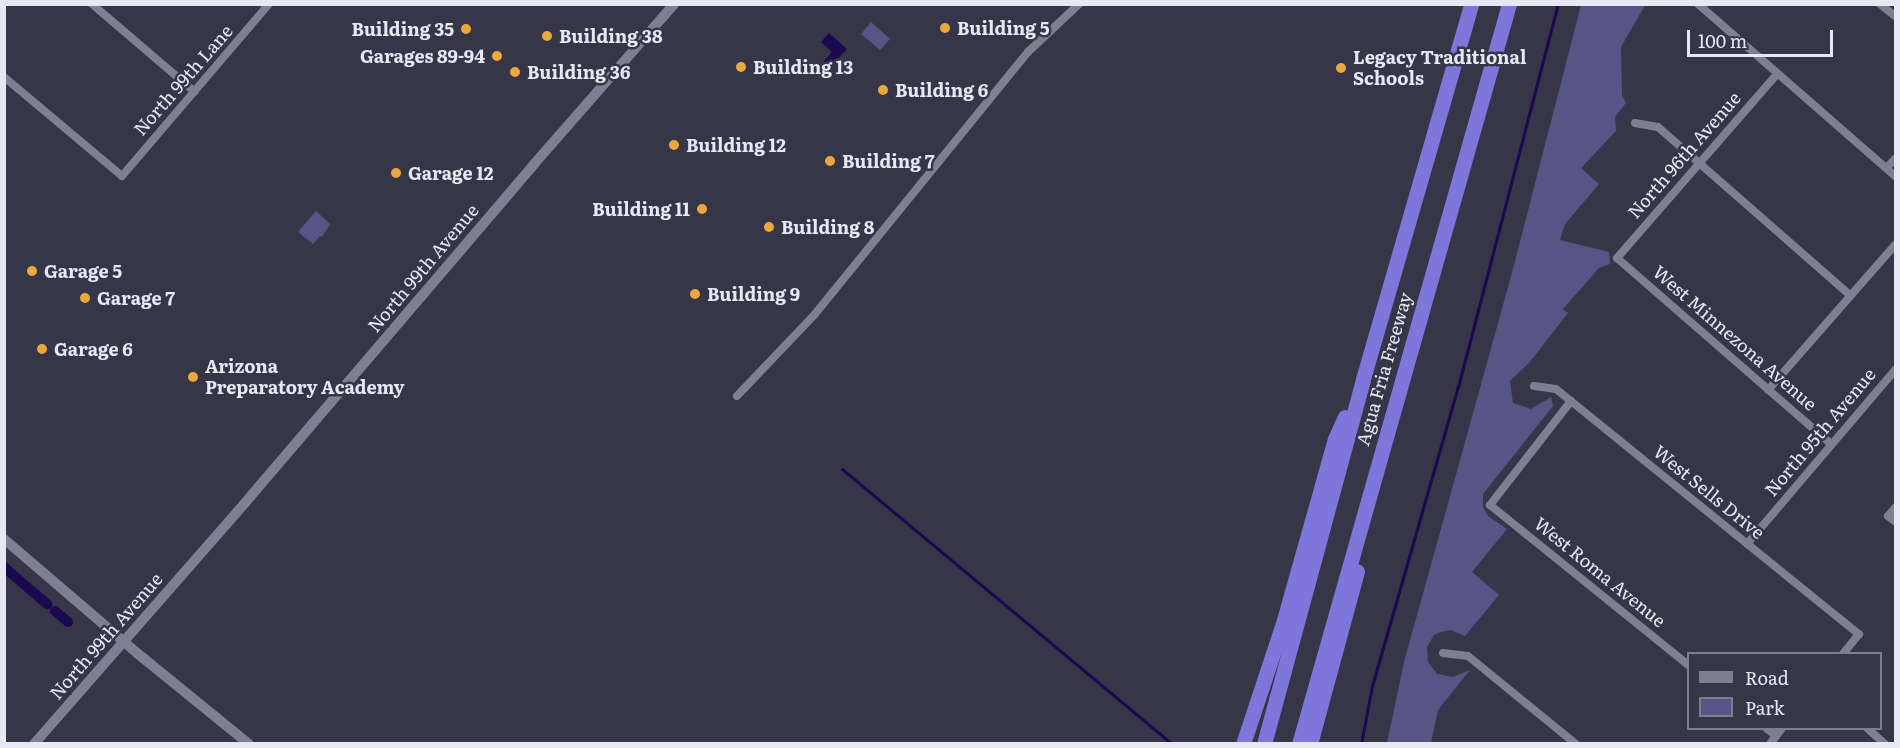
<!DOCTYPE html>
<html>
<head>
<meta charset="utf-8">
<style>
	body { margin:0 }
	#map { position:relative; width:1900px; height:748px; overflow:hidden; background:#363648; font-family:Literata,serif }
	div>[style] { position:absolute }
	.green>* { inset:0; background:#575486 }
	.water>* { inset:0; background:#1c084e }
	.stream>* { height:3px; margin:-1.5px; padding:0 1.5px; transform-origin:1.5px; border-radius:1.5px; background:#1c084e }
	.canal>* { height:10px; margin:-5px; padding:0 5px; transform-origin:5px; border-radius:5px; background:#1c084e }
	.street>* { height:8px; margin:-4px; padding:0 4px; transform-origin:4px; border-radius:4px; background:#7f7f94 }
	.secondary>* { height:10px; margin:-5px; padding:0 5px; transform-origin:5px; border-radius:5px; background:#7f7f94 }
	.highway>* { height:15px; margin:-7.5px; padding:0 7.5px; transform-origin:7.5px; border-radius:7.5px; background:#7f76db }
	.dots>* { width:16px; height:16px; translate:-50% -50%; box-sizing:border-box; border:3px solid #363648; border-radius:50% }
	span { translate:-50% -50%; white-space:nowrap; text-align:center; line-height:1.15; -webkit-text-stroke:5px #363648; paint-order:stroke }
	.poi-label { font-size:18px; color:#e8e8f4; font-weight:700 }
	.left { translate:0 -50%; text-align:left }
	.right { translate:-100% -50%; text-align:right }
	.street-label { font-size:18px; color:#e8e8f4 }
	.frame { position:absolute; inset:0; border:6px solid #e8e8f4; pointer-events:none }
	.legend { position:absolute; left:1687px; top:652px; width:195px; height:78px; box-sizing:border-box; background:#363648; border:2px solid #7d7d8d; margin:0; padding:8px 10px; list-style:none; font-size:18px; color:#e8e8f4 }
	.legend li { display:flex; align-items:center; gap:12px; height:30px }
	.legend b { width:30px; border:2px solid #7d7d8d }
	.scale { position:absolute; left:1687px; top:30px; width:146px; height:27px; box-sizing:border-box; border:3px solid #e8e8f4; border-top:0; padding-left:8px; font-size:18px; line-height:21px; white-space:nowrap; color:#e8e8f4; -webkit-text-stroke:4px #363648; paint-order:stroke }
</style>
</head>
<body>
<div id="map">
	<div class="green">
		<i style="clip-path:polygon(1581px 5px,1645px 5px,1621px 47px,1622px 95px,1626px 103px,1615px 117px,1616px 131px,1581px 168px,1599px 184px,1565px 224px,1560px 240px,1609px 252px,1610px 264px,1599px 268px,1563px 309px,1568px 313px,1529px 363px,1510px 381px,1513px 403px,1531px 409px,1551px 397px,1553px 406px,1483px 494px,1483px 507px,1488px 516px,1507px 529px,1472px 572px,1499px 595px,1465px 636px,1450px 630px,1441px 632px,1434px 635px,1427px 647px,1428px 662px,1437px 674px,1453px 677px,1470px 670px,1438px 710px,1431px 743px,1387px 743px,1404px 662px,1513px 269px)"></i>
		<i style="clip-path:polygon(871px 22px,890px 39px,880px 50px,861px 34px)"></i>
		<i style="clip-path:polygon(316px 211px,330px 224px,322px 237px,320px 236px,313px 244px,298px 232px)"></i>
	</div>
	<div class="water">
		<i style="clip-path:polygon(829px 33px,847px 49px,829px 68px,823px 62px,832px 52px,821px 42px)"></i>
	</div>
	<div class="stream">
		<i style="left:842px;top:469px;width:430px;rotate:39.8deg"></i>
		<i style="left:1361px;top:744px;width:59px;rotate:-79.3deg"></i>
		<i style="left:1372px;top:686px;width:311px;rotate:-74deg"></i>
		<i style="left:1458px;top:387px;width:396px;rotate:-75.4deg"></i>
	</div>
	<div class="canal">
		<i style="left:4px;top:567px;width:57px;rotate:40.7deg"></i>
		<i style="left:55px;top:611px;width:17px;rotate:40deg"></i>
	</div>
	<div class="street">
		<i style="left:92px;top:4px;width:135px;rotate:40.5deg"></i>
		<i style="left:1698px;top:4px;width:263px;rotate:41.1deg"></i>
		<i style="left:1880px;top:4px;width:21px;rotate:39deg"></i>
		<i style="left:1777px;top:74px;width:244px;rotate:131deg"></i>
		<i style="left:1617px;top:258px;width:284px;rotate:41deg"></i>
		<i style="left:4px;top:77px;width:154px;rotate:40deg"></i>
		<i style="left:122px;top:176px;width:226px;rotate:-49.5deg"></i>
		<i style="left:1635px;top:123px;width:23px;rotate:10deg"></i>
		<i style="left:1658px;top:127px;width:255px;rotate:41.2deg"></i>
		<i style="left:1886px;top:168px;width:14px;rotate:-45deg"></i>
		<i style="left:1534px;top:386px;width:22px;rotate:8deg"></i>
		<i style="left:1556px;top:389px;width:390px;rotate:39deg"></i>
		<i style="left:1859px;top:634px;width:26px;rotate:129deg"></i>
		<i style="left:1768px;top:390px;width:194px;rotate:-48.8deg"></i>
		<i style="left:737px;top:396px;width:113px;rotate:-46.4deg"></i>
		<i style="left:815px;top:314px;width:338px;rotate:-50.9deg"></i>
		<i style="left:1028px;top:52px;width:70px;rotate:-43.3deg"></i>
		<i style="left:1571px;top:401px;width:132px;rotate:127.9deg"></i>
		<i style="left:1490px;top:505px;width:255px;rotate:38.9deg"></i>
		<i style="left:1896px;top:507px;width:12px;rotate:132deg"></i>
		<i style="left:1888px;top:516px;width:10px;rotate:37deg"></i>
		<i style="left:1747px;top:544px;width:230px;rotate:-49.6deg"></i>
		<i style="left:1443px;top:653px;width:25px;rotate:7deg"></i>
		<i style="left:1468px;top:656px;width:139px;rotate:39.2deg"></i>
		<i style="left:1766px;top:728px;width:13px;rotate:39deg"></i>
		<i style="left:1867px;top:728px;width:24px;rotate:42deg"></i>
		<i style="left:1770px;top:744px;width:20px;rotate:-53deg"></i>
	</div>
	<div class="secondary">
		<i style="left:4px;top:539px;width:175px;rotate:40.6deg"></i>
		<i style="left:137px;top:653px;width:144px;rotate:39.1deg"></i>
		<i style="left:34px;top:744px;width:319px;rotate:-48.8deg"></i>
		<i style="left:244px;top:504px;width:448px;rotate:-49.5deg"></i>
		<i style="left:535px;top:163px;width:211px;rotate:-48.8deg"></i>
	</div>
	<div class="highway">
		<i style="left:1243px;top:744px;width:131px;rotate:-71.7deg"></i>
		<i style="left:1284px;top:620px;width:188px;rotate:-74.3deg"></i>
		<i style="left:1335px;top:439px;width:24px;rotate:-66deg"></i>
		<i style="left:1264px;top:744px;width:378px;rotate:-74.8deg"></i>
		<i style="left:1363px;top:379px;width:390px;rotate:-73.9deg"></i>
		<i style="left:1299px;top:744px;width:769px;rotate:-74.16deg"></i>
		<i style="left:1310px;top:744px;width:179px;rotate:-74.8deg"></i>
	</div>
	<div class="dots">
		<i style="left:945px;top:28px;background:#eca93b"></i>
		<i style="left:466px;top:29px;background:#eca93b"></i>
		<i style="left:547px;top:36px;background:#eca93b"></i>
		<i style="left:497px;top:56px;background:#eca93b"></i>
		<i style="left:741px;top:67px;background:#eca93b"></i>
		<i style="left:1341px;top:68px;background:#eca93b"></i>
		<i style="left:515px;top:72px;background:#eca93b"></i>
		<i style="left:883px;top:90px;background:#eca93b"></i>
		<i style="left:674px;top:145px;background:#eca93b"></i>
		<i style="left:830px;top:161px;background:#eca93b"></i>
		<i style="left:396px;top:173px;background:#eca93b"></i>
		<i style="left:702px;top:209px;background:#eca93b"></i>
		<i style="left:769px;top:227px;background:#eca93b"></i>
		<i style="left:32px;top:271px;background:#eca93b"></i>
		<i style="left:695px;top:294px;background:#eca93b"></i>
		<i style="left:85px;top:298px;background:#eca93b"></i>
		<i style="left:42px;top:349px;background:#eca93b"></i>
		<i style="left:193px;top:377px;background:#eca93b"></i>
	</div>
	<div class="poi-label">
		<span class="left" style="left:957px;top:28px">Building 5</span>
		<span class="right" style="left:454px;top:29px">Building 35</span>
		<span class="left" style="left:559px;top:36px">Building 38</span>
		<span class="right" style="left:485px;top:56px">Garages 89-94</span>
		<span class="left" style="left:1353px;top:68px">Legacy Traditional<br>Schools</span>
		<span class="left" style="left:753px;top:67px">Building 13</span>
		<span class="left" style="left:527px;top:72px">Building 36</span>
		<span class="left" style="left:895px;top:90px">Building 6</span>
		<span class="left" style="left:686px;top:145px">Building 12</span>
		<span class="left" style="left:842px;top:161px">Building 7</span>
		<span class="left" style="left:408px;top:173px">Garage 12</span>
		<span class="right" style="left:690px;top:209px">Building 11</span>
		<span class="left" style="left:781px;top:227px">Building 8</span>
		<span class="left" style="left:44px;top:271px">Garage 5</span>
		<span class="left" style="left:707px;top:294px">Building 9</span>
		<span class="left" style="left:97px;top:298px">Garage 7</span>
		<span class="left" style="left:54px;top:349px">Garage 6</span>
		<span class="left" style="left:205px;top:377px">Arizona<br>Preparatory Academy</span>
	</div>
	<div class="street-label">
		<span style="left:183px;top:80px;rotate:-49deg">North 99th Lane</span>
		<span style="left:1684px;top:155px;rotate:-49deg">North 96th Avenue</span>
		<span style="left:423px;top:268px;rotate:-50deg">North 99th Avenue</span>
		<span style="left:1735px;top:338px;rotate:41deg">West Minnezona Avenue</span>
		<span style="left:1384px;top:369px;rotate:-74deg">Agua Fria Freeway</span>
		<span style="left:1820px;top:432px;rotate:-50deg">North 95th Avenue</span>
		<span style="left:1709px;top:492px;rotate:39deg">West Sells Drive</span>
		<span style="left:1600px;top:572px;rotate:39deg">West Roma Avenue</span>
		<span style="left:106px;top:636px;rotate:-49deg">North 99th Avenue</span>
	</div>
	<div class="frame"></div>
	<ul class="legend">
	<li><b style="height:8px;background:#7f7f94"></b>Road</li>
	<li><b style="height:16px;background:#575486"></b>Park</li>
	</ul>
	<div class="scale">100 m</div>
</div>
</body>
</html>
